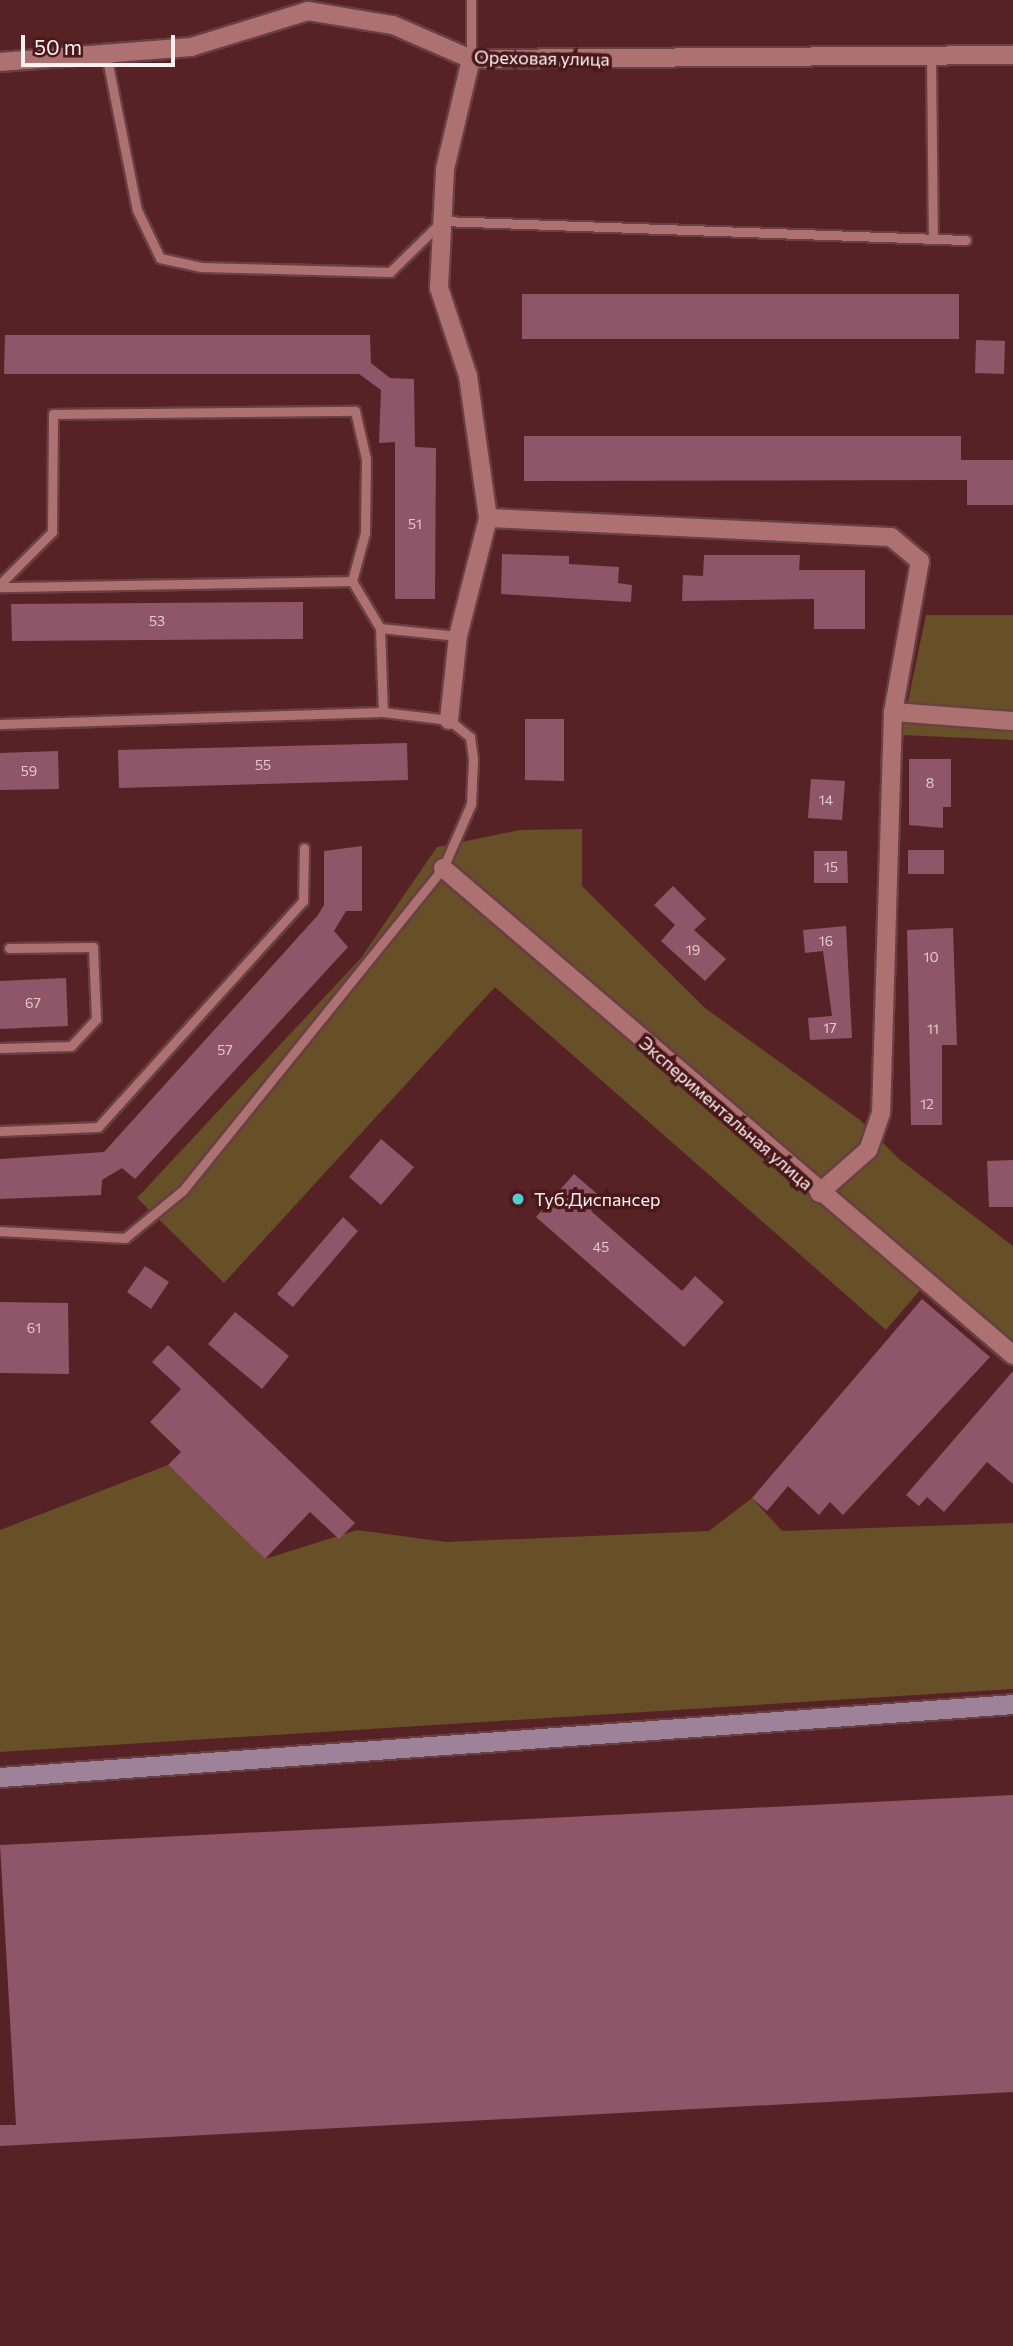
<!DOCTYPE html>
<html>
<head>
<meta charset="utf-8">
<style>
	body { margin:0 }
	#map { position:relative; width:1013px; height:2346px; overflow:hidden; background:#562225; font-family:Commissioner,sans-serif }
	div>[style] { position:absolute }
	.green>* { inset:0; background:#674f28 }
	.building>* { inset:0; background:#8e5668 }
	.roads { filter:drop-shadow(2px 0 #683f43) drop-shadow(-2px 0 #683f43) drop-shadow(0 2px #683f43) drop-shadow(0 -2px #683f43) }
	.service>* { height:9px; margin:-4.5px; padding:0 4.5px; transform-origin:4.5px; border-radius:4.5px; background:#ad7171 }
	.minor>* { height:18px; margin:-9px; padding:0 9px; transform-origin:9px; border-radius:9px; background:#ad7171 }
	.secondary>* { height:19px; margin:-9.5px; padding:0 9.5px; transform-origin:9.5px; border-radius:9.5px; background:#9e8299 }
	.dots>* { width:19px; height:19px; translate:-50% -50%; box-sizing:border-box; border:4px solid #4a181b; border-radius:50% }
	span { translate:-50% -50%; white-space:nowrap; text-align:center; line-height:1.15; -webkit-text-stroke:7px #4a181b; paint-order:stroke }
	.number-label { font-size:14px; color:#e2cacd }
	.number-label span { -webkit-text-stroke-width:0 }
	.street-label { font-size:18px; color:#fef0ef }
	.poi-label { font-size:18px; color:#fef0ef }
	.left { translate:0 -50%; text-align:left }
	.scale { position:absolute; left:21px; top:35px; width:154px; height:32px; box-sizing:border-box; border:4px solid #fef0ef; border-top:0; padding-left:9px; font-size:21px; line-height:24px; white-space:nowrap; color:#fef0ef; -webkit-text-stroke:5px #4a181b; paint-order:stroke }
</style>
</head>
<body>
<div id="map">
	<div class="green">
		<i style="clip-path:polygon(926px 615px,1013px 615px,1013px 740px,901px 735px)"></i>
		<i style="clip-path:polygon(582px 829px,582px 886px,705px 1008px,860px 1120px,899px 1159px,1013px 1246px,1013px 1355px,926px 1283px,886px 1330px,495px 987px,224px 1283px,137px 1198px,361px 958px,437px 847px,520px 830px)"></i>
		<i style="clip-path:polygon(168px 1465px,265px 1559px,357px 1530px,446px 1542px,709px 1531px,752px 1498px,782px 1531px,1013px 1523px,1013px 1689px,0 1752px,0 1530px)"></i>
	</div>
	<div class="building">
		<i style="clip-path:polygon(522px 294px,959px 294px,959px 339px,522px 339px)"></i>
		<i style="clip-path:polygon(5px 335px,370px 335px,371px 363px,390px 378px,414px 379px,415px 447px,436px 448px,435px 599px,395px 599px,395px 442px,379px 443px,381px 390px,359px 374px,4px 374px)"></i>
		<i style="clip-path:polygon(976px 340px,1005px 341px,1004px 374px,975px 373px)"></i>
		<i style="clip-path:polygon(524px 436px,961px 436px,961px 460px,1013px 460px,1013px 505px,967px 505px,967px 480px,524px 481px)"></i>
		<i style="clip-path:polygon(502px 554px,569px 556px,569px 564px,619px 567px,618px 583px,632px 585px,631px 602px,501px 594px)"></i>
		<i style="clip-path:polygon(704px 555px,800px 555px,799px 570px,865px 570px,865px 629px,814px 629px,814px 599px,682px 601px,683px 575px,703px 576px)"></i>
		<i style="clip-path:polygon(303px 602px,303px 639px,12px 641px,11px 604px)"></i>
		<i style="clip-path:polygon(525px 719px,564px 719px,564px 781px,525px 780px)"></i>
		<i style="clip-path:polygon(407px 743px,408px 780px,119px 788px,118px 750px)"></i>
		<i style="clip-path:polygon(58px 751px,59px 789px,0 790px,0 753px)"></i>
		<i style="clip-path:polygon(909px 759px,951px 759px,951px 807px,943px 807px,943px 828px,909px 825px)"></i>
		<i style="clip-path:polygon(811px 779px,845px 781px,842px 820px,808px 818px)"></i>
		<i style="clip-path:polygon(362px 846px,362px 911px,346px 911px,334px 931px,348px 947px,135px 1179px,122px 1168px,102px 1180px,101px 1195px,0 1199px,0 1159px,104px 1152px,318px 915px,324px 905px,324px 851px)"></i>
		<i style="clip-path:polygon(908px 850px,944px 850px,944px 874px,908px 874px)"></i>
		<i style="clip-path:polygon(814px 851px,847px 851px,848px 883px,814px 883px)"></i>
		<i style="clip-path:polygon(673px 886px,706px 919px,694px 930px,726px 959px,705px 981px,661px 941px,675px 925px,654px 905px)"></i>
		<i style="clip-path:polygon(846px 926px,852px 1038px,810px 1040px,808px 1018px,832px 1016px,823px 951px,805px 953px,803px 930px)"></i>
		<i style="clip-path:polygon(953px 928px,957px 1045px,942px 1045px,942px 1125px,911px 1125px,907px 930px)"></i>
		<i style="clip-path:polygon(66px 978px,68px 1026px,0 1029px,0 981px)"></i>
		<i style="clip-path:polygon(381px 1139px,414px 1167px,381px 1205px,349px 1177px)"></i>
		<i style="clip-path:polygon(1013px 1160px,1013px 1207px,989px 1207px,987px 1161px)"></i>
		<i style="clip-path:polygon(574px 1174px,602px 1198px,591px 1211px,682px 1291px,695px 1276px,724px 1302px,684px 1347px,536px 1217px)"></i>
		<i style="clip-path:polygon(343px 1217px,358px 1231px,293px 1307px,277px 1294px)"></i>
		<i style="clip-path:polygon(145px 1266px,169px 1282px,151px 1309px,127px 1292px)"></i>
		<i style="clip-path:polygon(922px 1299px,990px 1357px,843px 1515px,830px 1502px,819px 1515px,788px 1486px,767px 1511px,752px 1498px)"></i>
		<i style="clip-path:polygon(0 1302px,68px 1303px,69px 1374px,0 1373px)"></i>
		<i style="clip-path:polygon(235px 1312px,289px 1356px,262px 1389px,208px 1344px)"></i>
		<i style="clip-path:polygon(168px 1345px,355px 1523px,339px 1539px,310px 1512px,265px 1559px,168px 1465px,181px 1452px,150px 1422px,181px 1389px,152px 1362px)"></i>
		<i style="clip-path:polygon(1013px 1371px,1013px 1484px,987px 1462px,944px 1512px,927px 1497px,919px 1506px,906px 1495px)"></i>
		<i style="clip-path:polygon(1013px 1795px,1013px 2092px,0 2146px,0 2125px,16px 2125px,0 1845px)"></i>
	</div>
	<div class="roads">
		<div class="service">
			<i style="left:106px;top:54px;width:159px;rotate:78.8deg"></i>
			<i style="left:137px;top:210px;width:53px;rotate:64.4deg"></i>
			<i style="left:160px;top:258px;width:42px;rotate:12.4deg"></i>
			<i style="left:201px;top:267px;width:189px;rotate:1.5deg"></i>
			<i style="left:390px;top:272px;width:73px;rotate:-44.4deg"></i>
			<i style="left:442px;top:221px;width:524px;rotate:2.08deg"></i>
			<i style="left:931px;top:57px;width:182px;rotate:89.4deg"></i>
			<i style="left:471px;top:59px;width:59px;rotate:-90deg"></i>
			<i style="left:352px;top:581px;width:55px;rotate:59.2deg"></i>
			<i style="left:380px;top:628px;width:84px;rotate:88deg"></i>
			<i style="left:0;top:584px;width:74px;rotate:-45deg"></i>
			<i style="left:52px;top:532px;width:118px;rotate:-89.5deg"></i>
			<i style="left:53px;top:414px;width:302px;rotate:-0.6deg"></i>
			<i style="left:355px;top:411px;width:49px;rotate:77.1deg"></i>
			<i style="left:366px;top:459px;width:74px;rotate:90.8deg"></i>
			<i style="left:365px;top:533px;width:50px;rotate:105.2deg"></i>
			<i style="left:352px;top:581px;width:352px;rotate:179deg"></i>
			<i style="left:380px;top:628px;width:78px;rotate:5.9deg"></i>
			<i style="left:0;top:724px;width:383px;rotate:-1.8deg"></i>
			<i style="left:383px;top:712px;width:66px;rotate:6.9deg"></i>
			<i style="left:449px;top:720px;width:27px;rotate:39deg"></i>
			<i style="left:470px;top:737px;width:22px;rotate:82deg"></i>
			<i style="left:473px;top:759px;width:45px;rotate:92.5deg"></i>
			<i style="left:471px;top:804px;width:70px;rotate:113.6deg"></i>
			<i style="left:443px;top:868px;width:415px;rotate:128.9deg"></i>
			<i style="left:182px;top:1191px;width:74px;rotate:140.5deg"></i>
			<i style="left:125px;top:1238px;width:125px;rotate:-176.8deg"></i>
			<i style="left:0;top:1048px;width:71px;rotate:-1.6deg"></i>
			<i style="left:71px;top:1046px;width:37px;rotate:-47deg"></i>
			<i style="left:96px;top:1019px;width:72px;rotate:-92.4deg"></i>
			<i style="left:93px;top:947px;width:84px;rotate:179.3deg"></i>
			<i style="left:0;top:1131px;width:98px;rotate:-2.3deg"></i>
			<i style="left:98px;top:1127px;width:305px;rotate:-47.8deg"></i>
			<i style="left:303px;top:901px;width:53px;rotate:-88.9deg"></i>
		</div>
		<div class="minor">
			<i style="left:0;top:62px;width:192px;rotate:-4.5deg"></i>
			<i style="left:191px;top:47px;width:122px;rotate:-17.1deg"></i>
			<i style="left:308px;top:11px;width:86px;rotate:9.4deg"></i>
			<i style="left:393px;top:25px;width:85px;rotate:23.6deg"></i>
			<i style="left:471px;top:59px;width:542px;rotate:-0.42deg"></i>
			<i style="left:488px;top:518px;width:403px;rotate:2.7deg"></i>
			<i style="left:891px;top:537px;width:38px;rotate:40deg"></i>
			<i style="left:920px;top:561px;width:153px;rotate:100.1deg"></i>
			<i style="left:893px;top:712px;width:401px;rotate:91.7deg"></i>
			<i style="left:881px;top:1113px;width:39px;rotate:109deg"></i>
			<i style="left:868px;top:1150px;width:65px;rotate:138.7deg"></i>
			<i style="left:893px;top:712px;width:120px;rotate:4.3deg"></i>
			<i style="left:449px;top:720px;width:84px;rotate:-83.9deg"></i>
			<i style="left:458px;top:636px;width:122px;rotate:-75.7deg"></i>
			<i style="left:488px;top:518px;width:143px;rotate:-98deg"></i>
			<i style="left:468px;top:376px;width:93px;rotate:-108.2deg"></i>
			<i style="left:439px;top:288px;width:119px;rotate:-87.1deg"></i>
			<i style="left:445px;top:169px;width:113px;rotate:-76.7deg"></i>
			<i style="left:443px;top:868px;width:750px;rotate:40.51deg"></i>
		</div>
		<div class="secondary">
			<i style="left:0;top:1777px;width:1016px;rotate:-4.12deg"></i>
		</div>
	</div>
	<div class="dots">
		<i style="left:518px;top:1199px;background:#51ccd1"></i>
	</div>
	<div class="number-label">
		<span style="left:415px;top:524px">51</span>
		<span style="left:157px;top:621px">53</span>
		<span style="left:263px;top:765px">55</span>
		<span style="left:29px;top:771px">59</span>
		<span style="left:930px;top:783px">8</span>
		<span style="left:826px;top:800px">14</span>
		<span style="left:831px;top:867px">15</span>
		<span style="left:826px;top:941px">16</span>
		<span style="left:693px;top:950px">19</span>
		<span style="left:931px;top:957px">10</span>
		<span style="left:33px;top:1003px">67</span>
		<span style="left:830px;top:1028px">17</span>
		<span style="left:933px;top:1029px">11</span>
		<span style="left:225px;top:1050px">57</span>
		<span style="left:927px;top:1104px">12</span>
		<span style="left:601px;top:1247px">45</span>
		<span style="left:34px;top:1328px">61</span>
	</div>
	<div class="street-label">
		<span style="left:542px;top:58px;rotate:1deg">Ореховая улица</span>
		<span style="left:726px;top:1113px;rotate:41deg">Экспериментальная улица</span>
	</div>
	<div class="poi-label">
		<span class="left" style="left:534px;top:1199px">Туб.Диспансер</span>
	</div>
	<div class="scale">50 m</div>
</div>
</body>
</html>
